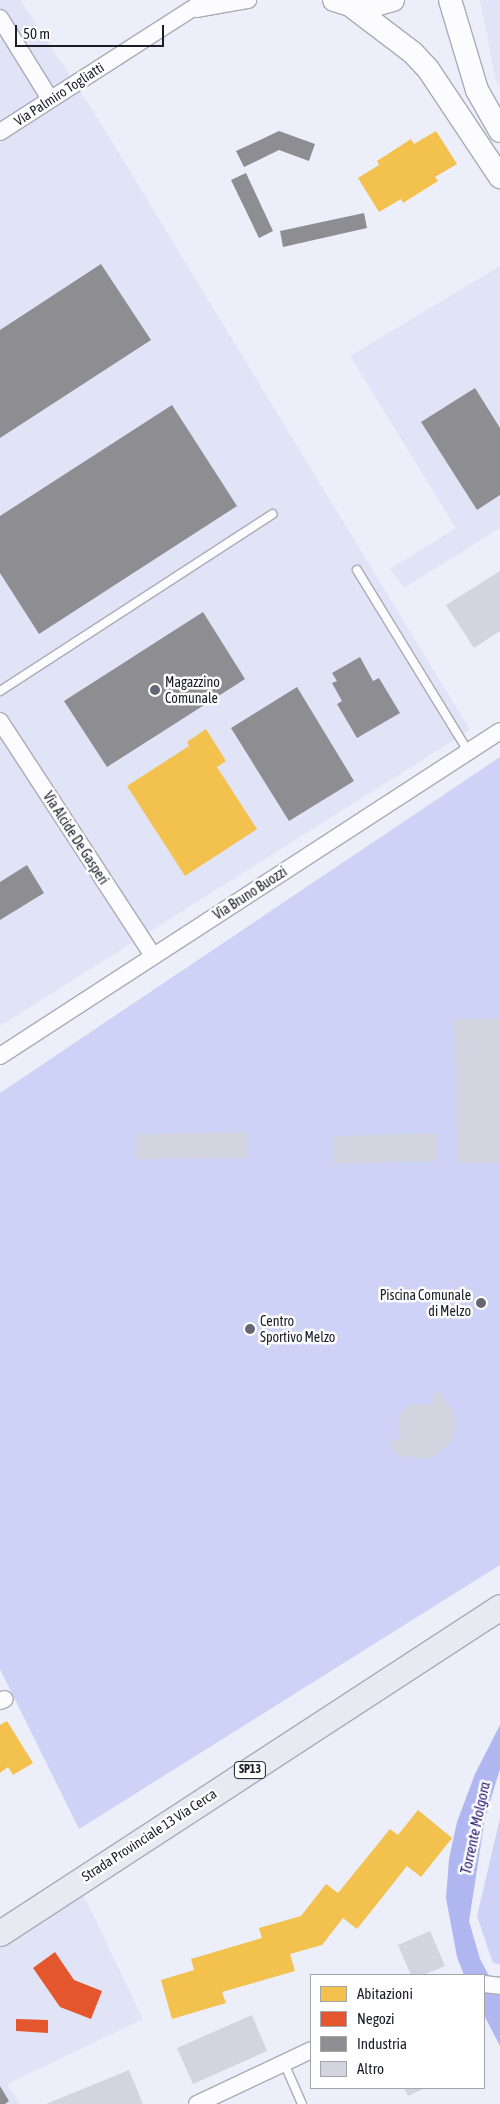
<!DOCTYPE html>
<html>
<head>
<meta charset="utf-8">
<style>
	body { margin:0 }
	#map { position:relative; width:500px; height:2104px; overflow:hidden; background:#eceef9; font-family:"Asap Condensed",sans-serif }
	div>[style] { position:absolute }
	.built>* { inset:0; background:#e1e4f7 }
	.green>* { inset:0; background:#ced2f6 }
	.water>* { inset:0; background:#b0b7f0 }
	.homes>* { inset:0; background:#f2c14e }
	.shops>* { inset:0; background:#e4572e }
	.industry>* { inset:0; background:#8d8d92 }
	.building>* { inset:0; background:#d2d4df }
	.roads { filter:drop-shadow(1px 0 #aaabb6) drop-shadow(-1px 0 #aaabb6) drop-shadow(0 1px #aaabb6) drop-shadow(0 -1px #aaabb6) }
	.lane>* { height:8px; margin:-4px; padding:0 4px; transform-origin:4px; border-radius:4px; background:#fcfcfe }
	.street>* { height:16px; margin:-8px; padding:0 8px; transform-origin:8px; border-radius:8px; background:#fcfcfe }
	.secondary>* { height:22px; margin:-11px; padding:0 11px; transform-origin:11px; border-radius:11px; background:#fcfcfe }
	.primary>* { height:25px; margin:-12.5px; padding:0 12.5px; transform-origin:12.5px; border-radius:12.5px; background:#e9e9f2 }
	.dots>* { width:14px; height:14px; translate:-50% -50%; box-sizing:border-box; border:2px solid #fff; border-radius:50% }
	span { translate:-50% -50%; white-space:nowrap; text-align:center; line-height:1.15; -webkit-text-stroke:5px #fff; paint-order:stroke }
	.shield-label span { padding:1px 4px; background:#fff; border:1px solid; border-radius:4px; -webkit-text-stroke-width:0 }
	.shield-label { font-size:12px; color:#1c1d29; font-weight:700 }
	.street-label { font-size:14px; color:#1c1d29 }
	.poi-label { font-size:14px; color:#1c1d29 }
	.left { translate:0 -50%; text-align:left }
	.right { translate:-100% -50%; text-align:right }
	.water-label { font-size:15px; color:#23176f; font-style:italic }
	.legend { position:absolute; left:310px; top:1974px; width:175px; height:115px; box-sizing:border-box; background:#fff; border:1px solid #a4a5a9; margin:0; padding:6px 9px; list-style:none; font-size:15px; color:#1c1d29 }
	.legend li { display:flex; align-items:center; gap:10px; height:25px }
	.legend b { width:25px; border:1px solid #a4a5a9 }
	.scale { position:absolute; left:15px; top:25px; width:149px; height:22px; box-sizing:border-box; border:2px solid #1c1d29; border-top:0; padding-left:6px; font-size:15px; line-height:18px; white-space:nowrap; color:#1c1d29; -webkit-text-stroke:4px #fff; paint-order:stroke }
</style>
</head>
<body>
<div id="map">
	<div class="built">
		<i style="clip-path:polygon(0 0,20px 0,92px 109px,470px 730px,0 1026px)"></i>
		<i style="clip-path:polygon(480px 0,500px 0,500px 87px,496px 81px)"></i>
		<i style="clip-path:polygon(500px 266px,500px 528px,404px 588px,390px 569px,456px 528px,350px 356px)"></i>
		<i style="clip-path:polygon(80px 1888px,143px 2019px,7px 2084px,20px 2104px,0 2104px,0 1943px)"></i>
	</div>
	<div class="green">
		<i style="clip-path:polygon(500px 757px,500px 1565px,79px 1829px,0 1669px,0 1093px)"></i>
		<i style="clip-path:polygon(500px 1818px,500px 1964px,493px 1963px,477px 1916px)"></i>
	</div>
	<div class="water">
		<i style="clip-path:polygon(500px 1725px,500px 1769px,485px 1818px,469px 1921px,480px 1959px,500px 1996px,500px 2046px,484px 2015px,484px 1975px,464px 1975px,457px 1957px,446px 1898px,449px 1859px,457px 1822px,475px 1774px)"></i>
	</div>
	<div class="homes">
		<i style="clip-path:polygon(436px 131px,457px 164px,435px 177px,438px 181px,403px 203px,401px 199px,379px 212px,358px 178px,379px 165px,377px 161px,411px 139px,414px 144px)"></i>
		<i style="clip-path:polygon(206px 729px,226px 761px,217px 767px,257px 829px,185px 876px,127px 786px,189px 746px,187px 742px)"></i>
		<i style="clip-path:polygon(7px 1721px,33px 1763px,13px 1775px,8px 1767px,0 1773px,0 1725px)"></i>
		<i style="clip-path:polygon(418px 1810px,452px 1838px,421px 1877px,407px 1866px,357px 1929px,343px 1918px,322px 1945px,290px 1954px,295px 1971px,222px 1992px,226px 2003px,172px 2019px,161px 1980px,194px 1970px,191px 1959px,262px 1938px,259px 1928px,301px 1916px,326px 1884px,338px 1893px,390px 1829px,398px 1835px)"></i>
	</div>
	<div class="shops">
		<i style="clip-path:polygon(55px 1952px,74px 1980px,102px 1991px,91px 2019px,60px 2007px,33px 1968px)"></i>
		<i style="clip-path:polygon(16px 2019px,48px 2020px,48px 2033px,16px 2031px)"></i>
	</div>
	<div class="industry">
		<i style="clip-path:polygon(279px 131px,315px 144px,309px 161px,279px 150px,244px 167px,236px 151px)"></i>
		<i style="clip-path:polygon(246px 173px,273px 231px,259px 238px,231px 180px)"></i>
		<i style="clip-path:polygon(364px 213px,367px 228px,283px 247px,280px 231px)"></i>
		<i style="clip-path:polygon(101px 264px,151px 340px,0 438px,0 330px)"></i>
		<i style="clip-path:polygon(475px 388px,500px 428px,500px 495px,477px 510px,421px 422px)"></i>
		<i style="clip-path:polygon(172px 405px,237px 506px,39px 634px,0 573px,0 516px)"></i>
		<i style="clip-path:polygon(203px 612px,245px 679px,107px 767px,64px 701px)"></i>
		<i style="clip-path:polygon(360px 657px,373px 681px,379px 678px,400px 713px,357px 738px,337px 704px,342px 701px,332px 683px,337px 681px,332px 673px)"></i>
		<i style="clip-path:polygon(297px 687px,354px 781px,289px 821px,231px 728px)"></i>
		<i style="clip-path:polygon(27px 865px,44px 893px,0 920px,0 882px)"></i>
		<i style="clip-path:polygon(0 2086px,9px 2101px,5px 2104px,0 2104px)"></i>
	</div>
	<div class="building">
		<i style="clip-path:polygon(500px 571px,500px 631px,474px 648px,446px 605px)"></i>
		<i style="clip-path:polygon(500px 1018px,500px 1163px,457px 1163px,454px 1019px)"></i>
		<i style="clip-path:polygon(248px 1132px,248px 1158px,135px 1159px,135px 1134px)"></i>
		<i style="clip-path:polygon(437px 1133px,437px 1161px,334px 1164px,334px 1136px)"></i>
		<i style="clip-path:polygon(436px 1390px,454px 1412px,456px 1426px,451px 1442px,437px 1455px,427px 1459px,397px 1455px,387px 1444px,401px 1436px,398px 1428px,399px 1414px,411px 1404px,430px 1405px)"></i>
		<i style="clip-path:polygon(430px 1931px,445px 1966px,423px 1975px,411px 1975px,398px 1945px)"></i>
		<i style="clip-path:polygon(252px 2015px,267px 2051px,193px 2084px,177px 2048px)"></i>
		<i style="clip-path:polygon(129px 2070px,143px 2104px,46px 2104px)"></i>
		<i style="clip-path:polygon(404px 2088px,425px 2088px,408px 2096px)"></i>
	</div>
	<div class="roads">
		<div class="lane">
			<i style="left:357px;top:570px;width:212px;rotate:58.5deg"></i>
			<i style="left:0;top:691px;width:325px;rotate:-33deg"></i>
			<i style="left:284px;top:2063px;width:45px;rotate:66.3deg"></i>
		</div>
		<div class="street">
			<i style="left:196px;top:9px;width:53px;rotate:-9.8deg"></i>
			<i style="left:0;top:18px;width:95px;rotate:58.3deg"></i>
			<i style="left:0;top:132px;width:245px;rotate:-32.7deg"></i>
			<i style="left:0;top:721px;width:280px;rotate:56.9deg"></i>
			<i style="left:0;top:1056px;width:596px;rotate:-33.02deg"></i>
			<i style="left:0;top:1701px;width:5px;rotate:-22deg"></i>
			<i style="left:484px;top:1984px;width:16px;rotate:7deg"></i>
			<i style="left:197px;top:2104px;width:126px;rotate:-25.3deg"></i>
		</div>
		<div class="secondary">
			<i style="left:334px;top:0;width:17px;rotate:17deg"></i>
			<i style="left:350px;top:5px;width:22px;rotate:3deg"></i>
			<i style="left:372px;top:6px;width:22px;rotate:-16deg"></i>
			<i style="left:450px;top:0;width:94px;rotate:73.3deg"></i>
			<i style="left:477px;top:90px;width:47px;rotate:60.7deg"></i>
			<i style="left:350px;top:5px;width:79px;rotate:37.3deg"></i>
			<i style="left:413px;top:53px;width:22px;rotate:47deg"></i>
			<i style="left:428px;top:69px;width:130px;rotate:56.3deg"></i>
		</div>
		<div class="primary">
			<i style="left:0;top:1933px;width:597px;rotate:-33.1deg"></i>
		</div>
	</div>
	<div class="dots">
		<i style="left:155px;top:690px;background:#656672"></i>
		<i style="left:481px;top:1303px;background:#656672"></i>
		<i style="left:250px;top:1329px;background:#656672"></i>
	</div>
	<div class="shield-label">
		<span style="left:250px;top:1770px">SP13</span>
	</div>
	<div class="street-label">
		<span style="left:59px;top:94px;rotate:-33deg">Via Palmiro Togliatti</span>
		<span style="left:76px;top:838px;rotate:57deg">Via Alcide De Gasperi</span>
		<span style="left:250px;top:893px;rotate:-33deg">Via Bruno Buozzi</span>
		<span style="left:149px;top:1835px;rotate:-33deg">Strada Provinciale 13 Via Cerca</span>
	</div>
	<div class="poi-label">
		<span class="left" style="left:165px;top:690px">Magazzino<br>Comunale</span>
		<span class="right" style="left:471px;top:1303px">Piscina Comunale<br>di Melzo</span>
		<span class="left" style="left:260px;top:1329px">Centro<br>Sportivo Melzo</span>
	</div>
	<div class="water-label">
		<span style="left:475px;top:1828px;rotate:-78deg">Torrente Molgora</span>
	</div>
	<ul class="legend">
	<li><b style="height:14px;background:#f2c14e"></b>Abitazioni</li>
	<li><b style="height:14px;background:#e4572e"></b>Negozi</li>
	<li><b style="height:14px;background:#8d8d92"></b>Industria</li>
	<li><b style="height:14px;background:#d2d4df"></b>Altro</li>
	</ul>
	<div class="scale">50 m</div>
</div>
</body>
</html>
